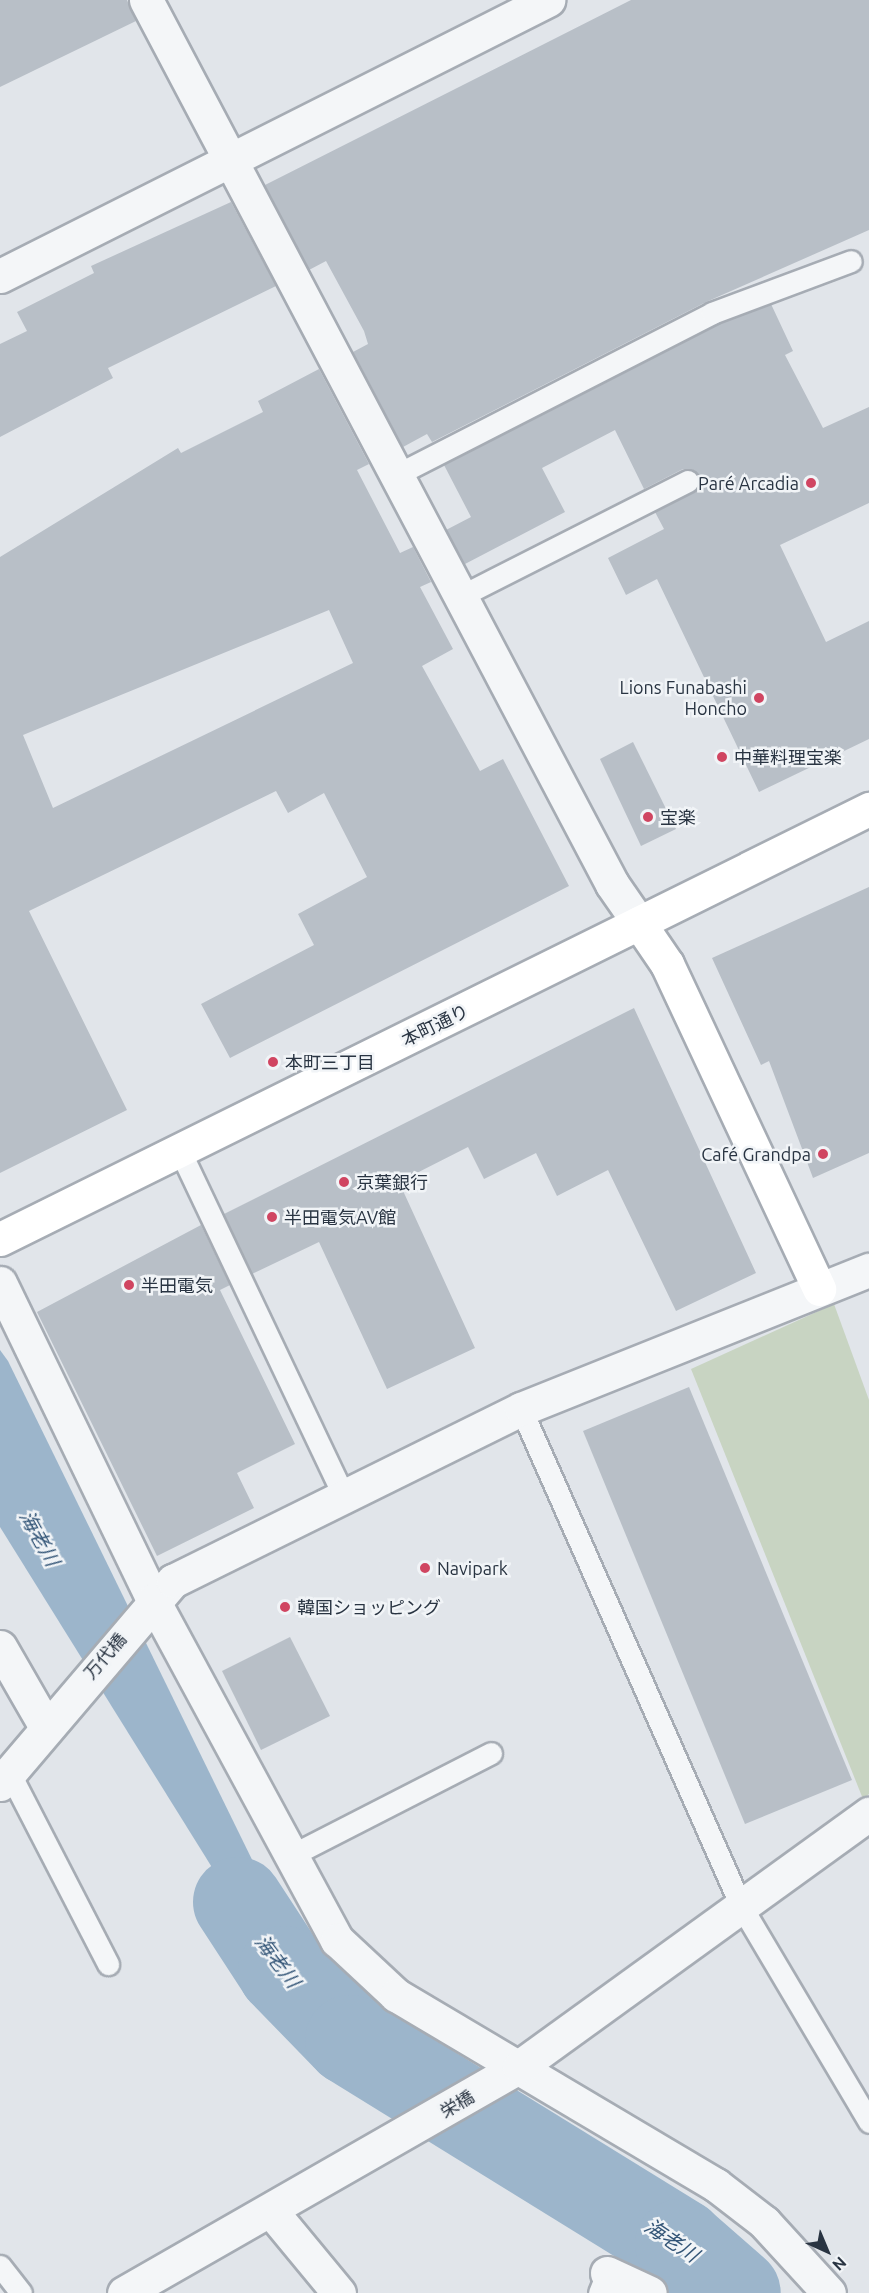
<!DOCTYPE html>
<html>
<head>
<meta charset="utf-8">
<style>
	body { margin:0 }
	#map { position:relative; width:869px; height:2293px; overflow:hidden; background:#e1e5ea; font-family:Ubuntu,"Noto Sans JP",sans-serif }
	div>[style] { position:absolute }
	.green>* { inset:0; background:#c8d4c2 }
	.water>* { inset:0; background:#9cb5cb }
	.river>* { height:90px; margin:-45px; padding:0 45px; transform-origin:45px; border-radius:45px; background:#9cb5cb }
	.building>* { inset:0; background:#b8bfc7 }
	.roads { filter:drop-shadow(2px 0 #a6acb4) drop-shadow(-2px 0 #a6acb4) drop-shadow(0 2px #a6acb4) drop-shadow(0 -2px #a6acb4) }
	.lane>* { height:21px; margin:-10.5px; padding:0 10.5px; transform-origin:10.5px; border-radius:10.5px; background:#f4f6f8 }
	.street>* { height:33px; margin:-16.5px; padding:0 16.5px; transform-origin:16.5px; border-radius:16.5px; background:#f4f6f8 }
	.secondary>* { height:33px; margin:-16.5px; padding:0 16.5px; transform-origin:16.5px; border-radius:16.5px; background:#fff }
	.dots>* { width:16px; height:16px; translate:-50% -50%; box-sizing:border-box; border:3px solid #f1f4f7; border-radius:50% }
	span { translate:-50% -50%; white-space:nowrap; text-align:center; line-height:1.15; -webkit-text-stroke:5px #f1f4f7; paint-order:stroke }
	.poi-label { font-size:18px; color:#293442 }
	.right { translate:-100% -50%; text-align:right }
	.left { translate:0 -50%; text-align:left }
	.street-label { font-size:18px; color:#293442 }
	.water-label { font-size:20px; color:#357; font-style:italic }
	.north { position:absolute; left:797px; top:2221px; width:60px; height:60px; -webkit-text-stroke:4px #f1f4f7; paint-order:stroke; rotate:136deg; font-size:16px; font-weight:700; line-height:24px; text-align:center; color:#293442 }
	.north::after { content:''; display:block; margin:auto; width:21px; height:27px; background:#293442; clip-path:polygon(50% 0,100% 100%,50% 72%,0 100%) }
</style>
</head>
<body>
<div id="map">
	<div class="green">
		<i style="clip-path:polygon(834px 1304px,869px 1400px,869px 1794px,863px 1799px,691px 1369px)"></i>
	</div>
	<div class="water">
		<i style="clip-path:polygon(0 1350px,8px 1361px,330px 2019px,279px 1975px,0 1527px)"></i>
	</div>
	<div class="river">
		<i style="left:238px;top:1902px;width:82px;rotate:56.9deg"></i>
		<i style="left:283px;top:1971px;width:96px;rotate:45.8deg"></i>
		<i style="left:350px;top:2040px;width:388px;rotate:31.7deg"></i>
		<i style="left:680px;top:2244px;width:74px;rotate:41.2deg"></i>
	</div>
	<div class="building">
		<i style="clip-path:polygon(0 0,127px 0,136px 21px,0 87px)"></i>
		<i style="clip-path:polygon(631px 0,869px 0,869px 230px,706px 302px,432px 442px,427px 434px,403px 447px,353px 352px,368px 344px,364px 331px,326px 261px,309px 270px,265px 185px)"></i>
		<i style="clip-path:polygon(231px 202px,276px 286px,108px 368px,113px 378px,0 437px,0 344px,27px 331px,17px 312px,94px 273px,91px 266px)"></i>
		<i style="clip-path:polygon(771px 304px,793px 351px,785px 355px,823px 428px,869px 407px,869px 503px,780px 545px,826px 642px,869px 621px,869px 739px,759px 792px,657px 579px,626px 595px,608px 558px,664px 529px,655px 512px,698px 488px,695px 471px,683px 469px,644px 489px,615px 430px,542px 468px,565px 512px,465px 564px,446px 530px,471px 517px,444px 465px,717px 325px)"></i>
		<i style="clip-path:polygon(evenodd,319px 369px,369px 464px,357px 470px,400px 553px,413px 547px,431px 582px,420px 587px,453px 649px,422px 666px,480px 771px,503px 759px,569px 886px,230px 1058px,201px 1004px,314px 945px,298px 914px,367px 877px,324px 793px,288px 813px,276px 791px,29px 911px,127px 1110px,0 1173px,0 557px,178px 448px,181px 453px,263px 412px,258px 401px,319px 369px,329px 610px,353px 663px,53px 808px,23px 735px,329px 610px)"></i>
		<i style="clip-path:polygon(633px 742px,676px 829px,641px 846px,600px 759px)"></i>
		<i style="clip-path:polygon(869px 887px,869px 1153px,813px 1178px,769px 1061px,761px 1065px,712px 958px)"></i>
		<i style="clip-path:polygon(634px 1008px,756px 1273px,676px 1311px,608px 1170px,557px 1196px,536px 1153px,484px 1179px,468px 1147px,399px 1182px,475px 1348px,387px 1389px,319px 1242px,252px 1274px,224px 1214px)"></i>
		<i style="clip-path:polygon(201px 1225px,230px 1285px,220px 1290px,295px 1444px,237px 1473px,254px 1508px,157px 1556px,37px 1312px)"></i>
		<i style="clip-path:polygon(689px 1387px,852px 1780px,745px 1824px,583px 1431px)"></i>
		<i style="clip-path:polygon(290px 1637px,330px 1716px,261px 1750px,222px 1671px)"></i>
	</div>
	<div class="roads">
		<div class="lane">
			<i style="left:398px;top:474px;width:353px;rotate:-27.1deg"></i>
			<i style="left:712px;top:313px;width:148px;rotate:-20.5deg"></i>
			<i style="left:461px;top:596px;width:254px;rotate:-26.9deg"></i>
			<i style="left:180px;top:1151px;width:381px;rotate:64.6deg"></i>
			<i style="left:521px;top:1409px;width:544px;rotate:66.12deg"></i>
			<i style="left:741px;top:1906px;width:251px;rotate:59.3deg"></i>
			<i style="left:10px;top:1774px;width:214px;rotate:62.7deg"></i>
			<i style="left:288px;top:1857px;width:228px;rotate:-27.1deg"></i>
			<i style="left:0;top:2266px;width:34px;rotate:52deg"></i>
			<i style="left:599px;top:2293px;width:22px;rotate:-68deg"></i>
		</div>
		<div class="street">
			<i style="left:146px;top:0;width:999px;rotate:62.2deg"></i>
			<i style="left:612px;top:884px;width:47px;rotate:55.3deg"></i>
			<i style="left:0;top:276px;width:614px;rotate:-26.73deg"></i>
			<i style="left:0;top:1283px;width:352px;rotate:64.2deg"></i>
			<i style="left:153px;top:1600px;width:387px;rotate:61.6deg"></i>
			<i style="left:337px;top:1940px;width:81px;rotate:43deg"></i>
			<i style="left:396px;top:1995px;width:372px;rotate:30.7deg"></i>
			<i style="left:716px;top:2185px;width:61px;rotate:37.6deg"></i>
			<i style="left:764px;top:2222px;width:96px;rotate:47.5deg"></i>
			<i style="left:0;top:1647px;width:92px;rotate:60.1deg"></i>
			<i style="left:0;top:1784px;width:267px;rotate:-49.6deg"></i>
			<i style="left:173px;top:1581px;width:388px;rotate:-26.3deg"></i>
			<i style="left:521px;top:1409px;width:375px;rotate:-21.8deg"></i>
			<i style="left:272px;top:2212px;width:105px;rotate:50.4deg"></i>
			<i style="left:607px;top:2273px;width:47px;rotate:24.9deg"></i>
			<i style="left:124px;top:2293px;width:455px;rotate:-29.8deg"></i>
			<i style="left:519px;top:2067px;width:432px;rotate:-35.9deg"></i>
		</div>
		<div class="secondary">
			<i style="left:639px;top:923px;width:50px;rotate:55.7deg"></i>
			<i style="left:667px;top:964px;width:359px;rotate:64.9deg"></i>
			<i style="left:0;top:1239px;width:970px;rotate:-26.33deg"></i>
		</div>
	</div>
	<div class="dots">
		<i style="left:811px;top:483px;background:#d04561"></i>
		<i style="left:759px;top:698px;background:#d04561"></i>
		<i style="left:722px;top:757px;background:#d04561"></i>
		<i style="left:648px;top:817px;background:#d04561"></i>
		<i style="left:273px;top:1062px;background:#d04561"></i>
		<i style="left:823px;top:1154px;background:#d04561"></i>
		<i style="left:344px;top:1182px;background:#d04561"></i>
		<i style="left:272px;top:1217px;background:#d04561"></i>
		<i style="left:129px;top:1285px;background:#d04561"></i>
		<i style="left:425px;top:1568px;background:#d04561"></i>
		<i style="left:285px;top:1607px;background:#d04561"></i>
	</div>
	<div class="poi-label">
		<span class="right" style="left:799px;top:483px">Paré Arcadia</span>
		<span class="right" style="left:747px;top:698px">Lions Funabashi<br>Honcho</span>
		<span class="left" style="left:734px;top:757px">中華料理宝楽</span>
		<span class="left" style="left:660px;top:817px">宝楽</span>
		<span class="left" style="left:285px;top:1062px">本町三丁目</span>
		<span class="right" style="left:811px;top:1154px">Café Grandpa</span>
		<span class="left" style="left:356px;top:1182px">京葉銀行</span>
		<span class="left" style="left:284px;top:1217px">半田電気AV館</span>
		<span class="left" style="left:141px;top:1285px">半田電気</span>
		<span class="left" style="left:437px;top:1568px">Navipark</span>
		<span class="left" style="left:297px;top:1607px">韓国ショッピング</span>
	</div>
	<div class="street-label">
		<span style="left:435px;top:1025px;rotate:-26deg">本町通り</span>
		<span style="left:105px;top:1656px;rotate:-49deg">万代橋</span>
		<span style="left:457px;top:2104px;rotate:-31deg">栄橋</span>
	</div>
	<div class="water-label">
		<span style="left:40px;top:1538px;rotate:61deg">海老川</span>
		<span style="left:278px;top:1961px;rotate:53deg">海老川</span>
		<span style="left:672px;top:2240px;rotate:34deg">海老川</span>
	</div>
	<div class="north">N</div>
</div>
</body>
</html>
